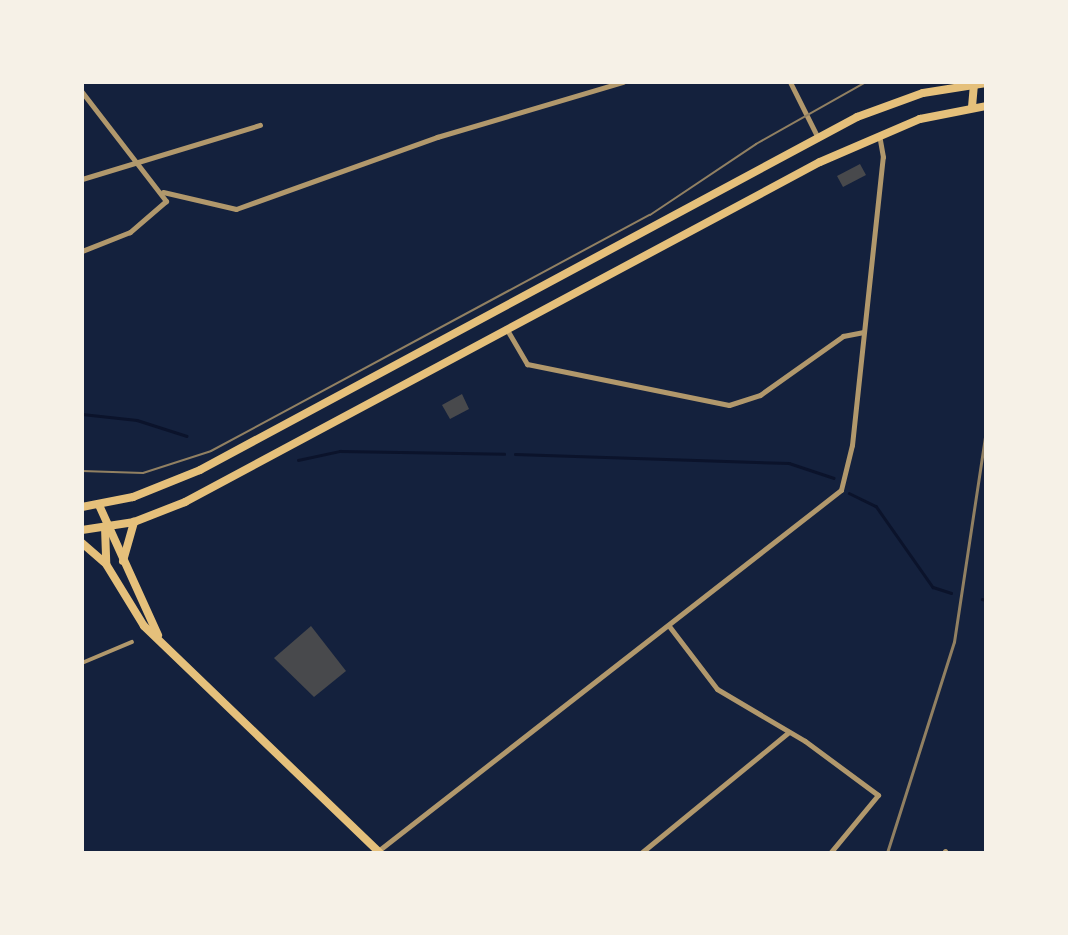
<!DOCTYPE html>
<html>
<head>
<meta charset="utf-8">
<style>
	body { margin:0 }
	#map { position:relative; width:1068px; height:935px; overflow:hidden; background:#14213d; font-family:"Source Serif 4",serif }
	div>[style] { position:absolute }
	.stream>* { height:2.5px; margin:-1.25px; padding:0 1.25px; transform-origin:1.25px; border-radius:1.25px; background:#0b132b }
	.building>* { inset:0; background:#48494c }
	.pedestrian>* { height:3.5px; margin:-1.75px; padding:0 1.75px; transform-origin:1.75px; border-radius:1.75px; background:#b1986c }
	.minor>* { height:5px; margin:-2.5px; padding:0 2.5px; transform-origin:2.5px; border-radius:2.5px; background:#b1986c }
	.primary>* { height:8px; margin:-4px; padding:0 4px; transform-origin:4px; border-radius:4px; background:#e5c07b }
	.tram>* { height:2px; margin:-1px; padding:0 1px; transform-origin:1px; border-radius:1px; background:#918062 }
	.rail>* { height:2.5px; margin:-1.25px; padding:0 1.25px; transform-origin:1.25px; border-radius:1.25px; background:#918062 }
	span { translate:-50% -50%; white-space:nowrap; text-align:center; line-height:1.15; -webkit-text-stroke:6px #f6f1e7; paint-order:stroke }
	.frame { position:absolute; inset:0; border:84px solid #f6f1e7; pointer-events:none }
</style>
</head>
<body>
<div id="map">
	<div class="stream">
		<i style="left:82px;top:414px;width:55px;rotate:6.2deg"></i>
		<i style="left:137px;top:420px;width:52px;rotate:17.7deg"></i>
		<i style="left:515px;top:454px;width:274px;rotate:1.9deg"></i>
		<i style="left:789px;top:463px;width:47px;rotate:18.4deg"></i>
		<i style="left:298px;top:460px;width:43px;rotate:-12.1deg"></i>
		<i style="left:340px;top:451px;width:164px;rotate:1deg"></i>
		<i style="left:849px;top:493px;width:30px;rotate:26deg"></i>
		<i style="left:876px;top:506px;width:99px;rotate:54.9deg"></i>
		<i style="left:933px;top:587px;width:19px;rotate:18deg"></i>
		<i style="left:982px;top:599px;width:4px;rotate:14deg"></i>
	</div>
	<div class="building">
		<i style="clip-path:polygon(860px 164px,866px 175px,843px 187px,837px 176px)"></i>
		<i style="clip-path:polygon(462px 394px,469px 409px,450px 419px,442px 405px)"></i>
		<i style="clip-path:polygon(311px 626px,346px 671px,314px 697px,274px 658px)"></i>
	</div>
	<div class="pedestrian">
		<i style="left:82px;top:663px;width:54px;rotate:-22.8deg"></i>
	</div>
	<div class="minor">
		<i style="left:790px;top:82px;width:63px;rotate:63.4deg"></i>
		<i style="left:82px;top:92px;width:138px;rotate:52.4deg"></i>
		<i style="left:166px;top:201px;width:48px;rotate:139.3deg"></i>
		<i style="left:130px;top:232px;width:52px;rotate:158.4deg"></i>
		<i style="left:82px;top:179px;width:186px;rotate:-16.9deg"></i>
		<i style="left:163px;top:192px;width:75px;rotate:13.1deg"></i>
		<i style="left:236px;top:209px;width:214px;rotate:-19.7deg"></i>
		<i style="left:437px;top:137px;width:194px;rotate:-16.5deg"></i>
		<i style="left:506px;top:328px;width:42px;rotate:59.7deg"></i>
		<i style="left:527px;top:364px;width:206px;rotate:11.5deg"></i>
		<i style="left:729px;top:405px;width:33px;rotate:-18deg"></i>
		<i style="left:760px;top:395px;width:102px;rotate:-35.4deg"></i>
		<i style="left:843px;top:336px;width:21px;rotate:-11deg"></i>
		<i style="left:669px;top:626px;width:79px;rotate:52.7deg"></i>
		<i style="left:717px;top:689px;width:102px;rotate:30.6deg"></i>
		<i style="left:805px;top:741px;width:91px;rotate:36.5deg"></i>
		<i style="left:878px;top:795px;width:75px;rotate:129.6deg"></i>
		<i style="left:378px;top:851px;width:587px;rotate:-37.94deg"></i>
		<i style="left:841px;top:490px;width:46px;rotate:-76.3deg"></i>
		<i style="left:852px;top:445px;width:290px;rotate:-83.9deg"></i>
		<i style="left:883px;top:157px;width:22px;rotate:-100deg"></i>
		<i style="left:945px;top:851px;width:2px;rotate:63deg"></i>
		<i style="left:641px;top:853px;width:191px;rotate:-39.3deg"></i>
	</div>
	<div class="primary">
		<i style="left:972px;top:107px;width:25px;rotate:-85deg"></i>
		<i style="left:99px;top:505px;width:143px;rotate:65.6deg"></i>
		<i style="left:82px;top:507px;width:52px;rotate:-11.1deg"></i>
		<i style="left:133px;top:497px;width:72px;rotate:-21.9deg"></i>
		<i style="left:200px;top:470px;width:746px;rotate:-28.25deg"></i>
		<i style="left:857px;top:117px;width:70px;rotate:-20deg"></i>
		<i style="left:923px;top:93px;width:64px;rotate:-9deg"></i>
		<i style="left:105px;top:527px;width:37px;rotate:88deg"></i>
		<i style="left:106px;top:564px;width:73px;rotate:58.5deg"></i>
		<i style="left:144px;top:626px;width:327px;rotate:43.9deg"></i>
		<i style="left:82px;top:530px;width:53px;rotate:-8.7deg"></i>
		<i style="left:134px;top:522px;width:55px;rotate:-21.4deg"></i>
		<i style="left:185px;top:502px;width:720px;rotate:-28.17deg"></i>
		<i style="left:820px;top:162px;width:109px;rotate:-23.3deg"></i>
		<i style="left:920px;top:119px;width:67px;rotate:-11.1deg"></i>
		<i style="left:82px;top:543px;width:29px;rotate:41deg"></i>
		<i style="left:123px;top:561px;width:41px;rotate:-74.2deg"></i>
	</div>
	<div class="tram">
		<i style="left:82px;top:471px;width:61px;rotate:1.9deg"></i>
		<i style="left:143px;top:473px;width:71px;rotate:-17.9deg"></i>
		<i style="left:211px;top:451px;width:498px;rotate:-28.3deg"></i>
		<i style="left:650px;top:215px;width:128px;rotate:-33.8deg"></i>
		<i style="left:756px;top:144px;width:126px;rotate:-29.4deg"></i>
	</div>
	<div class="rail">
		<i style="left:887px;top:853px;width:221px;rotate:-72.4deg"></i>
		<i style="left:954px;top:642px;width:213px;rotate:-81.4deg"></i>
	</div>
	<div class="frame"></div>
</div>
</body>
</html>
